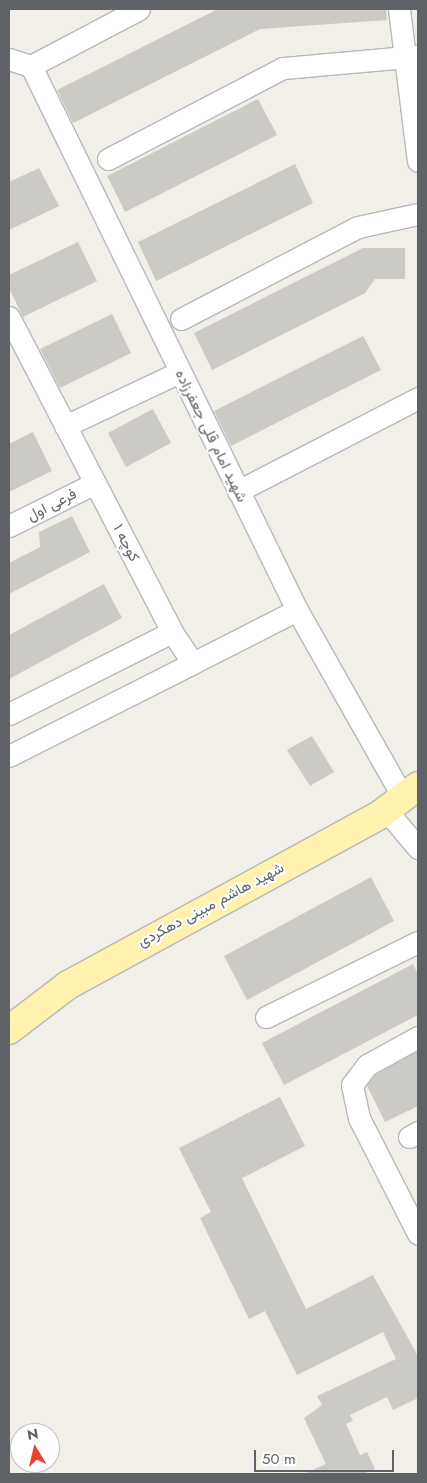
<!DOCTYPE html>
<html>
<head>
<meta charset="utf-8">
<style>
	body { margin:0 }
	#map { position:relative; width:427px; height:1483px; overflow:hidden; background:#f1efe8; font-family:Jost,Vazirmatn,sans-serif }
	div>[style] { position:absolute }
	.building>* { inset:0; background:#cccac5 }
	.roads { filter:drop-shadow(1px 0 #b5b8bc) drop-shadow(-1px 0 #b5b8bc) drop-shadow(0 1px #b5b8bc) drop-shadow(0 -1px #b5b8bc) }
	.minor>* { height:21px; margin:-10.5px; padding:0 10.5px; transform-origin:10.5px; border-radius:10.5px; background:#fff }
	.major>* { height:28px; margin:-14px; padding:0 14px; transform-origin:14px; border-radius:14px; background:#fff2af }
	span { translate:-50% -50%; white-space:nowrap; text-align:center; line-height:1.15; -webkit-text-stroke:4px #fff; paint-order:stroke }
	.street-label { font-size:15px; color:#5f6368 }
	.frame { position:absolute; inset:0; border:10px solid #5f6368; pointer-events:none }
	.north { position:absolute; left:10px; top:1423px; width:50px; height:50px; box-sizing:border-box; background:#fff; border:1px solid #bfc1c3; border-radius:50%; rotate:351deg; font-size:14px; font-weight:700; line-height:20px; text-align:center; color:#5f6368 }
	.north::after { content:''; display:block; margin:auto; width:18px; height:22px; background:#ea4335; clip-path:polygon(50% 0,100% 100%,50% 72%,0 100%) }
	.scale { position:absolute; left:254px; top:1450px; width:140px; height:22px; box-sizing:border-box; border:2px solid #5f6368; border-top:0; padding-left:6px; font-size:15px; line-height:18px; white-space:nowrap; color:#5f6368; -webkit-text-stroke:4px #fff; paint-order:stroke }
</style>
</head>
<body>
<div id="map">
	<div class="building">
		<i style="clip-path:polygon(218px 9px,386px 9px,387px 20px,260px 29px,73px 123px,57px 90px)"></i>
		<i style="clip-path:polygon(258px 99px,277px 135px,125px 212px,107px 176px)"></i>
		<i style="clip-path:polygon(295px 164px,313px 203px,156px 281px,138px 242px)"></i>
		<i style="clip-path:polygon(39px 168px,59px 206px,9px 230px,9px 182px)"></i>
		<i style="clip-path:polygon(78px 242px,97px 281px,23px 317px,9px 288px,9px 275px)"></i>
		<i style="clip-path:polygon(363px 248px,405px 248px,405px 279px,375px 279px,365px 293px,212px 370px,194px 333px)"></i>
		<i style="clip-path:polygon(112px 314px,131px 353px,60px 388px,40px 349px)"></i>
		<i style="clip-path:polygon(363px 336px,381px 370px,231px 446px,214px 411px)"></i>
		<i style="clip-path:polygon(153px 409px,171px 443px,126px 467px,108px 433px)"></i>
		<i style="clip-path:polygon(33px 432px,52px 471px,9px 492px,9px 444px)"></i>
		<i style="clip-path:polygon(72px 516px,90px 552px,9px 594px,9px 563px,40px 547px,39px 532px)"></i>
		<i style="clip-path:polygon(104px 584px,122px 618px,9px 679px,9px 635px)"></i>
		<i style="clip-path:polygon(312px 736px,334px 772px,310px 786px,287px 750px)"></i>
		<i style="clip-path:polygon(371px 877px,394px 921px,247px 1000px,224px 956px)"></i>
		<i style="clip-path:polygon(413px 964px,418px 974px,418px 1015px,284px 1085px,262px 1043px)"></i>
		<i style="clip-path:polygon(418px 1051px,418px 1106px,385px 1122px,367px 1086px,375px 1075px)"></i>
		<i style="clip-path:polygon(280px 1097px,305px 1146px,242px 1178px,306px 1309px,373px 1275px,418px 1356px,418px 1398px,393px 1410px,387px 1397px,350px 1415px,353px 1421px,346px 1424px,360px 1455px,367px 1452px,375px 1469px,363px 1474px,304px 1474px,326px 1464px,304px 1418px,322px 1405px,317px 1396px,396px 1359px,383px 1332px,297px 1375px,265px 1311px,249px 1319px,200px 1218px,211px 1212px,179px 1148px)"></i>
	</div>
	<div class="roads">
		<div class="minor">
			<i style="left:399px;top:9px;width:153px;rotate:82.9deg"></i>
			<i style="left:9px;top:59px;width:23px;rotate:18deg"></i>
			<i style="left:31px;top:66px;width:606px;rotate:63.94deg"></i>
			<i style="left:297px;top:610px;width:217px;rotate:60.5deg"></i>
			<i style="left:31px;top:66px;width:122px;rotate:-27.8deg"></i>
			<i style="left:108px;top:159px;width:197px;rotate:-27.5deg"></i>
			<i style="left:283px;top:68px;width:136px;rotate:-5.1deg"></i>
			<i style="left:9px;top:317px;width:355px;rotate:62.6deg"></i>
			<i style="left:172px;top:632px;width:37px;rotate:56deg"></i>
			<i style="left:193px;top:663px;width:117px;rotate:-27deg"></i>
			<i style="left:181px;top:319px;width:199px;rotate:-27.5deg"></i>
			<i style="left:358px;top:227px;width:61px;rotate:-12.2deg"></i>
			<i style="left:65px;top:426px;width:126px;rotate:-25.3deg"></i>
			<i style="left:238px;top:491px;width:203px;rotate:-27.3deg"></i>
			<i style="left:9px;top:526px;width:96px;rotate:-26.6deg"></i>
			<i style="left:9px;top:714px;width:182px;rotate:-26.7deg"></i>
			<i style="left:9px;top:756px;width:206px;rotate:-26.8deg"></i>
			<i style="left:386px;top:810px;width:50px;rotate:49.9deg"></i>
			<i style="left:266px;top:1017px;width:169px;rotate:-26.3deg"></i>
			<i style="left:418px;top:1037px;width:58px;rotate:151.2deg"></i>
			<i style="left:367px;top:1065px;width:25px;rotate:127deg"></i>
			<i style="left:352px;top:1085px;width:34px;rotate:78deg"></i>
			<i style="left:359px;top:1118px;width:130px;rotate:63deg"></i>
			<i style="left:409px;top:1137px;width:10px;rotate:-29deg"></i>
		</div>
		<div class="major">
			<i style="left:9px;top:1030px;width:74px;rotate:-37.3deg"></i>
			<i style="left:68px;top:985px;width:357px;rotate:-28.6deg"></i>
			<i style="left:381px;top:814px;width:46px;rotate:-37.1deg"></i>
		</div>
	</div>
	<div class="street-label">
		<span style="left:211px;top:436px;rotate:64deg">شهید امام قلی جعفرزاده</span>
		<span style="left:52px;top:505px;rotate:-27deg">فرعی اول</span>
		<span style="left:126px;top:543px;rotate:63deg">کوچه ۱</span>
		<span style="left:211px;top:905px;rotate:-28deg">شهید هاشم مبینی دهکردی</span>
	</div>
	<div class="frame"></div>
	<div class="north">N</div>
	<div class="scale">50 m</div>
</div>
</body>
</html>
